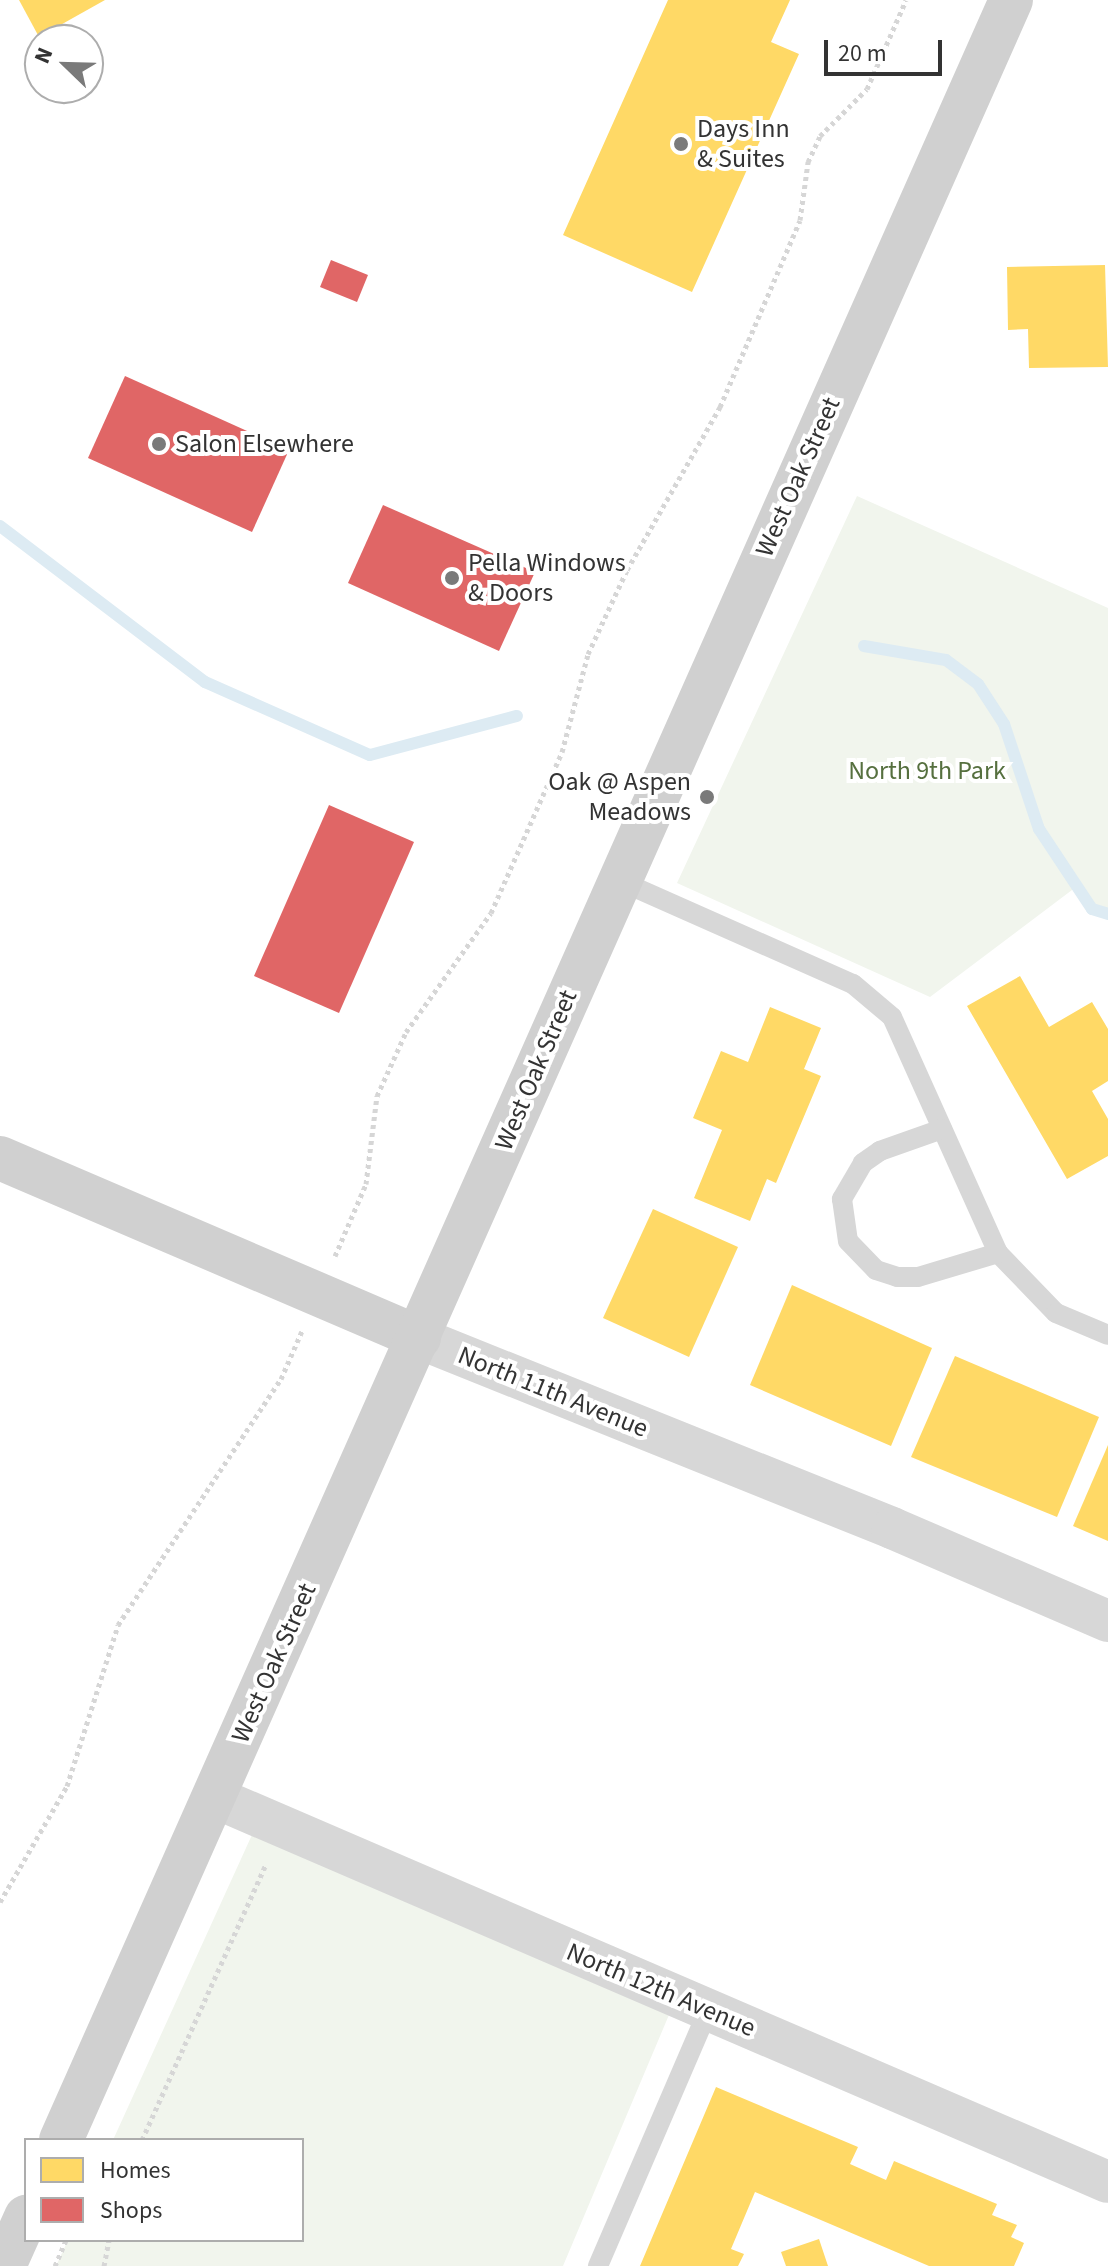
<!DOCTYPE html>
<html>
<head>
<meta charset="utf-8">
<style>
	body { margin:0 }
	#map { position:relative; width:1108px; height:2266px; overflow:hidden; background:#fff; font-family:"Source Sans 3",sans-serif }
	div>[style] { position:absolute }
	.green>* { inset:0; background:#f1f5ed }
	.homes>* { inset:0; background:#ffd966 }
	.shops>* { inset:0; background:#e06666 }
	.stream>* { height:12px; margin:-6px; padding:0 6px; transform-origin:6px; border-radius:6px; background:#ddebf3 }
	.path>* { height:5px; margin-top:-2.5px; transform-origin:0; background:repeating-linear-gradient(90deg,#d6d6d6 0 4px,transparent 0 8px) }
	.lane>* { height:20px; margin:-10px; padding:0 10px; transform-origin:10px; border-radius:10px; background:#d7d7d7 }
	.street>* { height:42px; margin:-21px; padding:0 21px; transform-origin:21px; border-radius:21px; background:#d7d7d7 }
	.secondary>* { height:44px; margin:-22px; padding:0 22px; transform-origin:22px; border-radius:22px; background:#d0d0d0 }
	.dots>* { width:22px; height:22px; translate:-50% -50%; box-sizing:border-box; border:4px solid #fff; border-radius:50% }
	span { translate:-50% -50%; white-space:nowrap; text-align:center; line-height:1.15; -webkit-text-stroke:8px #fff; paint-order:stroke }
	.poi-label { font-size:26px; color:#333 }
	.left { translate:0 -50%; text-align:left }
	.right { translate:-100% -50%; text-align:right }
	.street-label { font-size:26px; color:#333 }
	.park-label { font-size:26px; color:#56703f }
	.legend { position:absolute; left:24px; top:2138px; width:280px; height:104px; box-sizing:border-box; background:#fff; border:2px solid #adadad; margin:0; padding:10px 14px; list-style:none; font-size:24px; color:#333 }
	.legend li { display:flex; align-items:center; gap:16px; height:40px }
	.legend b { width:40px; border:2px solid #adadad }
	.north { position:absolute; left:24px; top:24px; width:80px; height:80px; box-sizing:border-box; background:#fff; border:2px solid #adadad; border-radius:50%; rotate:293deg; font-size:22px; font-weight:700; line-height:32px; text-align:center; color:#333 }
	.north::after { content:''; display:block; margin:auto; width:28px; height:36px; background:#7a7a7a; clip-path:polygon(50% 0,100% 100%,50% 72%,0 100%) }
	.scale { position:absolute; left:824px; top:40px; width:118px; height:36px; box-sizing:border-box; border:4px solid #333; border-top:0; padding-left:10px; font-size:24px; line-height:28px; white-space:nowrap; color:#333; -webkit-text-stroke:6px #fff; paint-order:stroke }
</style>
</head>
<body>
<div id="map">
	<div class="green">
		<i style="clip-path:polygon(857px 496px,1108px 608px,1108px 914px,1092px 909px,1076px 887px,930px 997px,677px 883px)"></i>
		<i style="clip-path:polygon(256px 1826px,674px 2003px,563px 2266px,56px 2266px,68px 2240px,302px 2240px,302px 2140px,113px 2140px)"></i>
	</div>
	<div class="homes">
		<i style="clip-path:polygon(19px 0,105px 0,39px 37px)"></i>
		<i style="clip-path:polygon(668px 0,790px 0,771px 42px,799px 54px,692px 292px,563px 235px)"></i>
		<i style="clip-path:polygon(1105px 265px,1108px 367px,1029px 368px,1028px 329px,1008px 330px,1007px 267px)"></i>
		<i style="clip-path:polygon(1020px 976px,1049px 1027px,1092px 1002px,1108px 1029px,1108px 1081px,1092px 1091px,1108px 1119px,1108px 1156px,1067px 1179px,967px 1006px)"></i>
		<i style="clip-path:polygon(770px 1007px,821px 1028px,804px 1069px,821px 1076px,776px 1183px,767px 1179px,750px 1221px,694px 1198px,722px 1130px,693px 1118px,721px 1051px,748px 1062px)"></i>
		<i style="clip-path:polygon(653px 1209px,738px 1247px,689px 1357px,603px 1318px)"></i>
		<i style="clip-path:polygon(792px 1285px,932px 1348px,891px 1446px,750px 1385px)"></i>
		<i style="clip-path:polygon(955px 1356px,1099px 1417px,1057px 1517px,911px 1457px)"></i>
		<i style="clip-path:polygon(1108px 1445px,1108px 1541px,1073px 1526px)"></i>
		<i style="clip-path:polygon(716px 2087px,858px 2147px,850px 2164px,886px 2180px,894px 2161px,997px 2204px,992px 2215px,1017px 2225px,1011px 2237px,1024px 2243px,1014px 2266px,929px 2266px,755px 2192px,731px 2249px,744px 2254px,738px 2266px,640px 2266px)"></i>
		<i style="clip-path:polygon(819px 2239px,828px 2266px,786px 2266px,781px 2252px)"></i>
	</div>
	<div class="shops">
		<i style="clip-path:polygon(331px 260px,368px 275px,357px 302px,320px 287px)"></i>
		<i style="clip-path:polygon(125px 376px,289px 450px,252px 532px,88px 458px)"></i>
		<i style="clip-path:polygon(383px 505px,535px 572px,499px 651px,348px 583px)"></i>
		<i style="clip-path:polygon(329px 805px,414px 842px,339px 1013px,254px 976px)"></i>
	</div>
	<div class="stream">
		<i style="left:0;top:526px;width:258px;rotate:37.3deg"></i>
		<i style="left:205px;top:682px;width:180px;rotate:23.9deg"></i>
		<i style="left:370px;top:755px;width:152px;rotate:-14.9deg"></i>
		<i style="left:864px;top:646px;width:83px;rotate:9.7deg"></i>
		<i style="left:946px;top:660px;width:40px;rotate:37deg"></i>
		<i style="left:978px;top:684px;width:48px;rotate:57deg"></i>
		<i style="left:1004px;top:724px;width:111px;rotate:71.6deg"></i>
		<i style="left:1039px;top:829px;width:96px;rotate:56.5deg"></i>
		<i style="left:1092px;top:909px;width:17px;rotate:17deg"></i>
	</div>
	<div class="path">
		<i style="left:335px;top:1256px;width:78px;rotate:-66.7deg"></i>
		<i style="left:366px;top:1184px;width:89px;rotate:-82.9deg"></i>
		<i style="left:377px;top:1096px;width:70px;rotate:-65.6deg"></i>
		<i style="left:406px;top:1032px;width:146px;rotate:-54.5deg"></i>
		<i style="left:491px;top:913px;width:176px;rotate:-66.2deg"></i>
		<i style="left:562px;top:752px;width:101px;rotate:-75.1deg"></i>
		<i style="left:588px;top:654px;width:93px;rotate:-65.1deg"></i>
		<i style="left:627px;top:570px;width:188px;rotate:-60.3deg"></i>
		<i style="left:720px;top:407px;width:203px;rotate:-66.8deg"></i>
		<i style="left:800px;top:220px;width:59px;rotate:-82.1deg"></i>
		<i style="left:808px;top:162px;width:29px;rotate:-65deg"></i>
		<i style="left:820px;top:136px;width:66px;rotate:-45deg"></i>
		<i style="left:867px;top:89px;width:97px;rotate:-66.3deg"></i>
		<i style="left:0;top:1902px;width:134px;rotate:-60deg"></i>
		<i style="left:67px;top:1786px;width:169px;rotate:-72.4deg"></i>
		<i style="left:118px;top:1625px;width:295px;rotate:-56.5deg"></i>
		<i style="left:281px;top:1379px;width:52px;rotate:-66.4deg"></i>
		<i style="left:142px;top:2140px;width:303px;rotate:-65.8deg"></i>
		<i style="left:55px;top:2266px;width:28px;rotate:-67deg"></i>
		<i style="left:104px;top:2266px;width:26px;rotate:-79deg"></i>
	</div>
	<div class="lane">
		<i style="left:618px;top:880px;width:257px;rotate:23.9deg"></i>
		<i style="left:853px;top:984px;width:51px;rotate:40.2deg"></i>
		<i style="left:892px;top:1017px;width:259px;rotate:65.8deg"></i>
		<i style="left:998px;top:1253px;width:83px;rotate:46deg"></i>
		<i style="left:1056px;top:1313px;width:56px;rotate:22.9deg"></i>
		<i style="left:942px;top:1129px;width:66px;rotate:160.5deg"></i>
		<i style="left:880px;top:1151px;width:21px;rotate:145deg"></i>
		<i style="left:863px;top:1163px;width:42px;rotate:120.3deg"></i>
		<i style="left:842px;top:1199px;width:42px;rotate:81.9deg"></i>
		<i style="left:848px;top:1241px;width:40px;rotate:46deg"></i>
		<i style="left:876px;top:1270px;width:22px;rotate:18deg"></i>
		<i style="left:897px;top:1277px;width:21px"></i>
		<i style="left:918px;top:1277px;width:84px;rotate:-16.7deg"></i>
		<i style="left:598px;top:2266px;width:279px;rotate:-66.7deg"></i>
	</div>
	<div class="street">
		<i style="left:419px;top:1338px;width:510px;rotate:21.88deg"></i>
		<i style="left:892px;top:1528px;width:235px;rotate:23.3deg"></i>
		<i style="left:214px;top:1797px;width:973px;rotate:23.3deg"></i>
	</div>
	<div class="secondary">
		<i style="left:0;top:1158px;width:456px;rotate:23.2deg"></i>
		<i style="left:61px;top:2140px;width:2341px;rotate:-66.06deg"></i>
		<i style="left:4px;top:2266px;width:54px;rotate:-65.8deg"></i>
	</div>
	<div class="dots">
		<i style="left:681px;top:144px;background:#7a7a7a"></i>
		<i style="left:159px;top:444px;background:#7a7a7a"></i>
		<i style="left:452px;top:578px;background:#7a7a7a"></i>
		<i style="left:707px;top:797px;background:#7a7a7a"></i>
	</div>
	<div class="poi-label">
		<span class="left" style="left:697px;top:144px">Days Inn<br>&amp; Suites</span>
		<span class="left" style="left:175px;top:444px">Salon Elsewhere</span>
		<span class="left" style="left:468px;top:578px">Pella Windows<br>&amp; Doors</span>
		<span class="right" style="left:691px;top:797px">Oak @ Aspen<br>Meadows</span>
	</div>
	<div class="street-label">
		<span style="left:798px;top:477px;rotate:-66deg">West Oak Street</span>
		<span style="left:536px;top:1070px;rotate:-67deg">West Oak Street</span>
		<span style="left:553px;top:1392px;rotate:22deg">North 11th Avenue</span>
		<span style="left:274px;top:1663px;rotate:-66deg">West Oak Street</span>
		<span style="left:661px;top:1990px;rotate:23deg">North 12th Avenue</span>
	</div>
	<div class="park-label">
		<span style="left:927px;top:771px">North 9th Park</span>
	</div>
	<ul class="legend">
	<li><b style="height:22px;background:#ffd966"></b>Homes</li>
	<li><b style="height:22px;background:#e06666"></b>Shops</li>
	</ul>
	<div class="north">N</div>
	<div class="scale">20 m</div>
</div>
</body>
</html>
